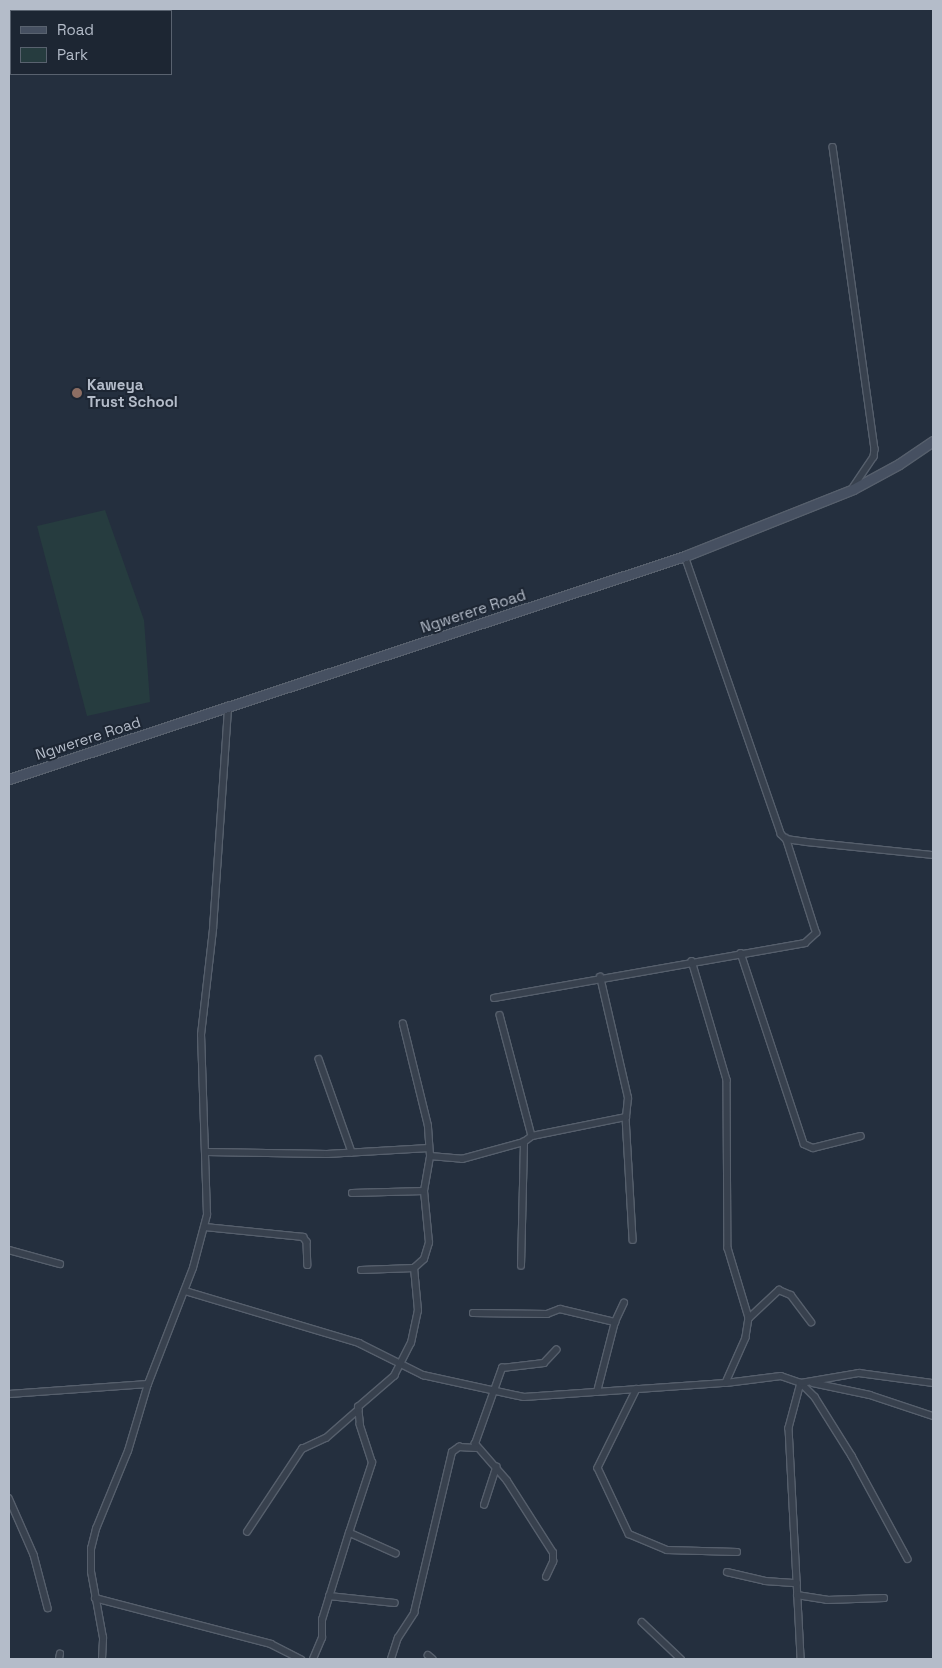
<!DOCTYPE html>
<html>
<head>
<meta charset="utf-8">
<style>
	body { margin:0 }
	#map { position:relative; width:942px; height:1668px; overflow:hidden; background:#242f3e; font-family:"Space Grotesk",sans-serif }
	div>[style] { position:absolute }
	.green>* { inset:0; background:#263c3f }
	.roads { filter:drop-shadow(1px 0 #565f6c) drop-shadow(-1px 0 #565f6c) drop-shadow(0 1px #565f6c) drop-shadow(0 -1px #565f6c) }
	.minor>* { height:5.5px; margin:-2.75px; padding:0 2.75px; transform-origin:2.75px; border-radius:2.75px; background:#38414e }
	.secondary>* { height:9px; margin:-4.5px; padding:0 4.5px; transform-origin:4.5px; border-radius:4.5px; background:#465061 }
	.dots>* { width:14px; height:14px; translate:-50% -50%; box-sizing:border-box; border:2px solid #1d2633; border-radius:50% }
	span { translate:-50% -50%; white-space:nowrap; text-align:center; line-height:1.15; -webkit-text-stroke:4px #1d2633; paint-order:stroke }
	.poi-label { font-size:15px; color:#b4bcc9; font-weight:700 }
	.left { translate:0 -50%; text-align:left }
	.street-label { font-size:15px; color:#b4bcc9 }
	.frame { position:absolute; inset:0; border:10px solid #b4bcc9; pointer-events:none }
	.legend { position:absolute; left:10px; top:10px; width:162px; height:65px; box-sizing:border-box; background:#1d2633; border:1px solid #59626f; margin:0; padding:6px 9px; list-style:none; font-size:15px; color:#b4bcc9 }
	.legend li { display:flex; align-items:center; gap:10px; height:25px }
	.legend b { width:25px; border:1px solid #59626f }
</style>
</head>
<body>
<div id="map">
	<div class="green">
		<i style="clip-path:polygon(105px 510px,144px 620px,150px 702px,87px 716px,37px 526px)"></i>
	</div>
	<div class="roads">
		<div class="minor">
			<i style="left:833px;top:147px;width:305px;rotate:82.1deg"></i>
			<i style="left:875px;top:449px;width:8px;rotate:97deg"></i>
			<i style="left:874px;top:457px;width:36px;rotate:124deg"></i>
			<i style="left:685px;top:556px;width:294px;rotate:70.9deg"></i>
			<i style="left:781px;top:834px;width:7px;rotate:45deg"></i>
			<i style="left:786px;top:839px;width:21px;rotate:8deg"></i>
			<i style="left:807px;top:842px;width:127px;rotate:5.9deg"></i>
			<i style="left:741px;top:953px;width:201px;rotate:71.7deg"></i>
			<i style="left:804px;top:1144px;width:10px;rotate:24deg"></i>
			<i style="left:813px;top:1148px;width:49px;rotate:-14deg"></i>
			<i style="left:692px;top:961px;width:124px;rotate:73.6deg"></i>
			<i style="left:727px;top:1080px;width:168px;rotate:89.7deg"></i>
			<i style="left:728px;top:1248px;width:73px;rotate:73.3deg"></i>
			<i style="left:749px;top:1318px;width:20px;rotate:99deg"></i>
			<i style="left:746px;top:1338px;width:49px;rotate:114deg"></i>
			<i style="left:494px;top:998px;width:316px;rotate:-10deg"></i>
			<i style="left:805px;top:943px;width:15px;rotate:-42deg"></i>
			<i style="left:816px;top:933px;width:99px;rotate:-107.7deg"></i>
			<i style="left:500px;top:1015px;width:125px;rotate:75.2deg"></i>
			<i style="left:319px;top:1059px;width:99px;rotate:70.5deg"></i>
			<i style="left:626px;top:1117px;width:123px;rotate:86.7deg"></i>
			<i style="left:207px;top:1152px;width:120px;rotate:1deg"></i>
			<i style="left:327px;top:1154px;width:102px;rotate:-3.4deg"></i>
			<i style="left:430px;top:1156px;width:32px;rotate:5deg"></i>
			<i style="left:462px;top:1159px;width:64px;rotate:-15.3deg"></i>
			<i style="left:524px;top:1142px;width:10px;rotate:-37deg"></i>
			<i style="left:532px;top:1136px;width:96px;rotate:-11.4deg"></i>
			<i style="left:626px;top:1117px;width:19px;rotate:-84deg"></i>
			<i style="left:628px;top:1098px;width:124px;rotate:-103deg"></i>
			<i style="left:352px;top:1193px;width:72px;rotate:-1.6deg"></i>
			<i style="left:205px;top:1227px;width:99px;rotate:5.8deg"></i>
			<i style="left:303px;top:1237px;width:6px;rotate:51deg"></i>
			<i style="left:307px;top:1242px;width:23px;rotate:88deg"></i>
			<i style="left:9px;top:1250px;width:53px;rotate:15.4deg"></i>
			<i style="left:521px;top:1266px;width:124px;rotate:-88.6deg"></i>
			<i style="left:361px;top:1270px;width:53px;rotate:-2.2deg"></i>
			<i style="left:414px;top:1268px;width:13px;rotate:-42deg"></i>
			<i style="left:424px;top:1259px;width:17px;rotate:-73deg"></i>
			<i style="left:429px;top:1243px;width:52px;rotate:-95.5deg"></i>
			<i style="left:424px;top:1191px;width:36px;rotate:-80deg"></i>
			<i style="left:430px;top:1156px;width:30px;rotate:-94deg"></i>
			<i style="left:428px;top:1126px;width:105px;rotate:-103.8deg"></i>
			<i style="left:185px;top:1291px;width:182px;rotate:16.6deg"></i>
			<i style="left:359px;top:1343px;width:72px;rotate:26.6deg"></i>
			<i style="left:423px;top:1375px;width:103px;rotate:12.3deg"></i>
			<i style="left:524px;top:1397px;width:202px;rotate:-4deg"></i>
			<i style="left:726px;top:1383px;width:55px;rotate:-7.3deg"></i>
			<i style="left:781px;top:1376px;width:21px;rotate:19deg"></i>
			<i style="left:801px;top:1383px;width:47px;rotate:104.9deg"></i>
			<i style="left:789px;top:1428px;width:231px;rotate:87deg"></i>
			<i style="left:473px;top:1313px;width:74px;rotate:0.8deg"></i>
			<i style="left:547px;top:1314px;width:14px;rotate:-21deg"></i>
			<i style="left:560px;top:1309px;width:57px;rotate:13.3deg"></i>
			<i style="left:749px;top:1318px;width:41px;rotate:-43deg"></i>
			<i style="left:779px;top:1290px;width:13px;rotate:23deg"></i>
			<i style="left:791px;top:1295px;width:34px;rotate:53deg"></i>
			<i style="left:801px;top:1383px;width:20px;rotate:45deg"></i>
			<i style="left:815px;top:1397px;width:70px;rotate:57.9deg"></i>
			<i style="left:852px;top:1456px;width:117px;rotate:61.5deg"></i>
			<i style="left:801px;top:1383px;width:59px;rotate:-9.8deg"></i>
			<i style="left:859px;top:1373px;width:75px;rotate:7.7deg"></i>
			<i style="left:813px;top:1383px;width:58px;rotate:11.9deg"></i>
			<i style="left:870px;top:1395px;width:66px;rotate:18.4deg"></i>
			<i style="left:637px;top:1389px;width:88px;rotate:116.3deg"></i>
			<i style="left:598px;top:1468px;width:73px;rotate:64.8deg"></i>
			<i style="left:629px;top:1534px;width:41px;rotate:22.8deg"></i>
			<i style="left:667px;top:1550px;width:70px;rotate:1.6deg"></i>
			<i style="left:597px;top:1392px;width:72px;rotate:-75.6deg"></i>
			<i style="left:615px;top:1322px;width:21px;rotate:-65deg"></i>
			<i style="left:9px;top:1394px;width:139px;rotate:-4.1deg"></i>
			<i style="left:9px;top:1498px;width:62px;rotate:66.3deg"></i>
			<i style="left:34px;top:1555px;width:55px;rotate:75.2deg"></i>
			<i style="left:484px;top:1505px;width:40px;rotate:-72deg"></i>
			<i style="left:247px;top:1532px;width:100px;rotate:-56.5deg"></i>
			<i style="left:302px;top:1449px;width:26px;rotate:-25deg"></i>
			<i style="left:326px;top:1438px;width:43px;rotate:-41.2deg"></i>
			<i style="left:396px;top:1554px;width:51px;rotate:-155.9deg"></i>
			<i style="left:349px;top:1533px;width:74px;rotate:-71.8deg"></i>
			<i style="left:372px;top:1463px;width:40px;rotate:-108deg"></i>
			<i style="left:360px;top:1425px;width:18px;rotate:-96deg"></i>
			<i style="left:358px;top:1407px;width:48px;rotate:-40.7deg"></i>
			<i style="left:394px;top:1376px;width:37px;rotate:-63deg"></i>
			<i style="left:411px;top:1343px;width:33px;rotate:-78deg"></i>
			<i style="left:418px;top:1311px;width:43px;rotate:-95.3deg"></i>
			<i style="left:727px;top:1572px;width:39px;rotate:13deg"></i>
			<i style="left:765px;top:1581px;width:32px;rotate:4deg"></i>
			<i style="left:546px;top:1577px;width:17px;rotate:-65deg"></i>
			<i style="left:553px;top:1562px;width:9px;rotate:-90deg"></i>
			<i style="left:553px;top:1553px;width:85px;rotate:-122.6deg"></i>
			<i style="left:507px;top:1481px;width:49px;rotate:-130.9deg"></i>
			<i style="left:475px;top:1444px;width:81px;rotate:-70.4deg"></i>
			<i style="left:502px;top:1368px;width:42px;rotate:-6.8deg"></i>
			<i style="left:544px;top:1363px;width:18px;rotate:-47deg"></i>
			<i style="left:797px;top:1595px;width:30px;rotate:9deg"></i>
			<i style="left:827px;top:1600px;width:57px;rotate:-2deg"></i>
			<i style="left:329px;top:1596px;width:66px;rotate:6.1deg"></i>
			<i style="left:95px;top:1598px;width:182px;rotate:14.6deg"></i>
			<i style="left:271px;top:1644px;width:34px;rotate:27deg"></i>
			<i style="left:642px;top:1622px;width:54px;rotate:43.5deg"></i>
			<i style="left:428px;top:1655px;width:6px;rotate:39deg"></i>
			<i style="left:59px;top:1659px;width:5px;rotate:-79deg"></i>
			<i style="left:102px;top:1659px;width:21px;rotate:-87deg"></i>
			<i style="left:103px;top:1638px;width:67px;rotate:-100.3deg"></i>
			<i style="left:91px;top:1572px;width:23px;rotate:-90deg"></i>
			<i style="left:91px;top:1549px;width:21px;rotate:-76deg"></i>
			<i style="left:96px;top:1529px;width:84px;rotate:-67.7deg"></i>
			<i style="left:128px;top:1451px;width:70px;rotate:-73.4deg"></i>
			<i style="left:148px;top:1384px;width:124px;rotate:-68.8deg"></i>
			<i style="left:193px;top:1268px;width:55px;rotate:-75.2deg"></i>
			<i style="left:207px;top:1215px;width:180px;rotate:-91.9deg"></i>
			<i style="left:201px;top:1035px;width:107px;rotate:-83.5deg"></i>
			<i style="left:213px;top:929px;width:223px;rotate:-86.1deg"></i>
			<i style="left:313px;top:1659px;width:23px;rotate:-67deg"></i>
			<i style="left:322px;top:1638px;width:18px;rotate:-90deg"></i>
			<i style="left:322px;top:1620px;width:91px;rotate:-72.8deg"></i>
			<i style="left:391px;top:1659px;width:22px;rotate:-72deg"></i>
			<i style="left:398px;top:1638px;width:30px;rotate:-57deg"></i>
			<i style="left:414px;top:1613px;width:165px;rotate:-76.7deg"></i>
			<i style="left:452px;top:1452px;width:9px;rotate:-36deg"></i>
			<i style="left:459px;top:1447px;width:17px;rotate:3deg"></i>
		</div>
		<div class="secondary">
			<i style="left:9px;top:779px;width:712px;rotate:-18.26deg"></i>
			<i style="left:685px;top:556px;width:181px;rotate:-21.7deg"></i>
			<i style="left:853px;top:489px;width:52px;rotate:-28.5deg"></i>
			<i style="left:899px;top:464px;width:41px;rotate:-34.1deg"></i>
		</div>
	</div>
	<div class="dots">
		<i style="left:77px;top:393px;background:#8d6e63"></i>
	</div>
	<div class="poi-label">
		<span class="left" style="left:87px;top:393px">Kaweya<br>Trust School</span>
	</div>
	<div class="street-label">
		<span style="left:473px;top:611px;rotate:-18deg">Ngwerere Road</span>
		<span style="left:88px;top:738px;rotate:-18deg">Ngwerere Road</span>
	</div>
	<div class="frame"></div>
	<ul class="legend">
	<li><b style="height:6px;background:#465061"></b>Road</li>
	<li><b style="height:14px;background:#263c3f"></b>Park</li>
	</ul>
</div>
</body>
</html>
